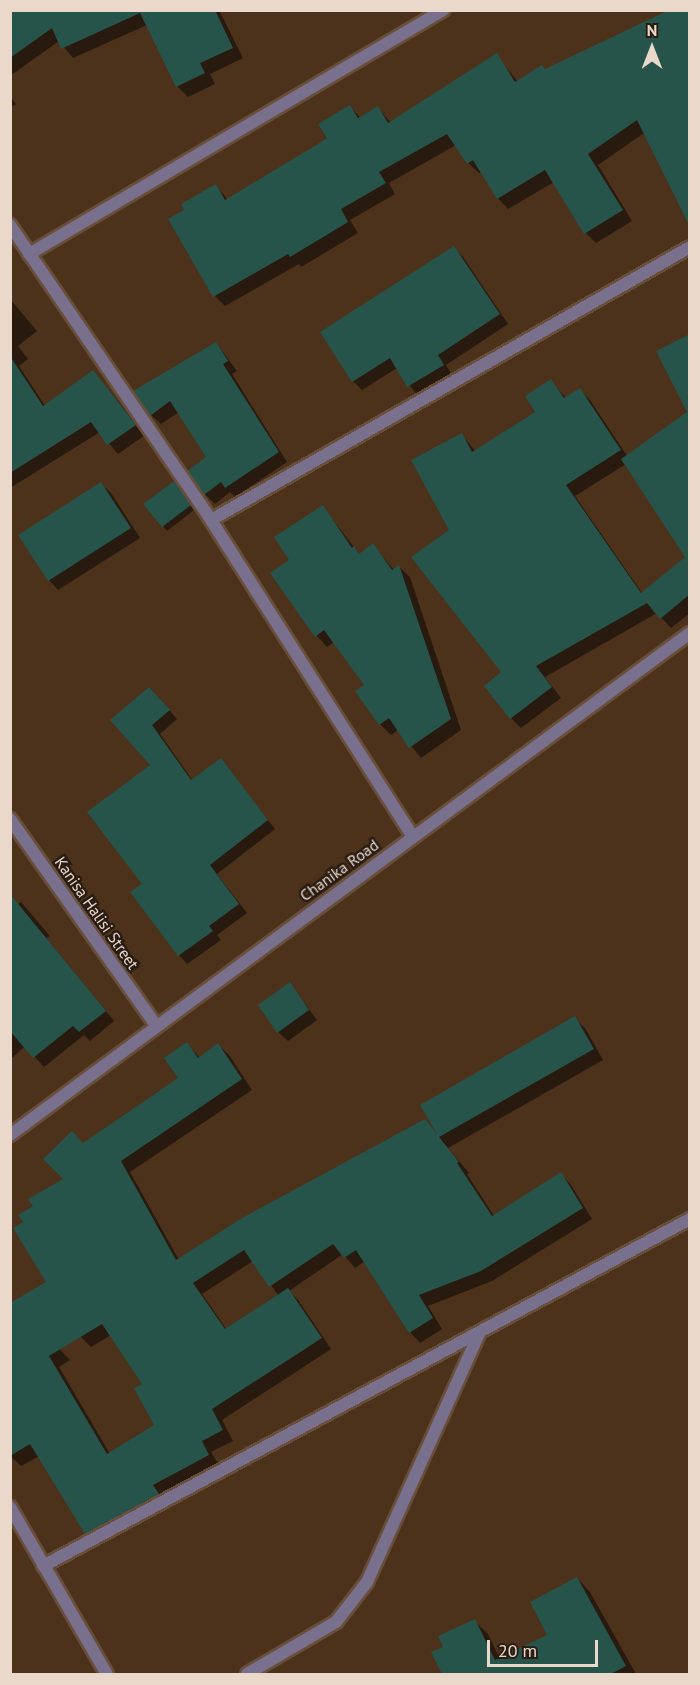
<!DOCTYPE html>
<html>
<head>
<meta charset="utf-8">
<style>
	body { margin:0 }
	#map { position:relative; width:700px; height:1685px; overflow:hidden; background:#4c311b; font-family:"PT Sans",sans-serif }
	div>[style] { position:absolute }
	.shadow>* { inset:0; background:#0007 }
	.building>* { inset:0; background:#27544a }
	.roads { filter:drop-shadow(2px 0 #684f3b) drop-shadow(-2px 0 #684f3b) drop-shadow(0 2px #684f3b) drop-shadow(0 -2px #684f3b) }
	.street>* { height:12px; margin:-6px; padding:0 6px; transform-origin:6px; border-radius:6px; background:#78708c }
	span { translate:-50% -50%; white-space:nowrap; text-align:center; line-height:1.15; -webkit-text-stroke:5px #291c13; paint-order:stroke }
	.street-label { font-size:16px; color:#ead8cb }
	.frame { position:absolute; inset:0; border:12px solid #ead8cb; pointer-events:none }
	.north { position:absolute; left:622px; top:18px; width:60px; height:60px; -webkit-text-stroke:4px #291c13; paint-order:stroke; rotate:0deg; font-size:16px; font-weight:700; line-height:24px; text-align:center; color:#ead8cb }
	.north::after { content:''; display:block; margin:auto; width:21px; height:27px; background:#ead8cb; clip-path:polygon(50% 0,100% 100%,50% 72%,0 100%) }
	.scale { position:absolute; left:487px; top:1640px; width:111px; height:27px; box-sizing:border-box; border:3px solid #ead8cb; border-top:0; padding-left:8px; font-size:18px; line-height:21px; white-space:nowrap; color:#ead8cb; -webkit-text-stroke:4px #291c13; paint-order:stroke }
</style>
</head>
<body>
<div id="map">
	<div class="shadow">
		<i style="clip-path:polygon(10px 10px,219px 10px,243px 58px,210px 74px,215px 84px,188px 97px,177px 86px,147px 25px,73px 58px,59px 41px,10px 76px)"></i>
		<i style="clip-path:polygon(669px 12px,644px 133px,598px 165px,632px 221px,596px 243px,586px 233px,554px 182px,508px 209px,498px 198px,482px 172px,479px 173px,468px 163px,456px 145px,389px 183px,395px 194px,350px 220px,358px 233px,301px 267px,299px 264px,225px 306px,215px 296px,186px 210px,216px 186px,228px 200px,329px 139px,350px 107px,361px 118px,378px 108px,391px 123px,496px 55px,518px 82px)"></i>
		<i style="clip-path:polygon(10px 97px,16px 104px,10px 108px)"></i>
		<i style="clip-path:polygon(454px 248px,463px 257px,508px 324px,446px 365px,452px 375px,417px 395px,397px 368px,362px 390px,353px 381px)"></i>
		<i style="clip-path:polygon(10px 299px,37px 331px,18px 346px,28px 359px,19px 366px,45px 406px,93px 372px,145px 435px,118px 454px,100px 432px,10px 488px)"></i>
		<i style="clip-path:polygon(216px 343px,237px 371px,232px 374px,287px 462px,235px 497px,230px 492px,215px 504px,205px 494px,208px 457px,179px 412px,161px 424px,151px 415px)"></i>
		<i style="clip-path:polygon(551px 381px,566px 398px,580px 390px,590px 400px,627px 456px,626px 464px,575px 496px,642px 593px,690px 571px,690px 613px,671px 628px,657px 613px,545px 677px,561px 698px,521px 728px,511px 718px,504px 672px,451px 531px,462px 435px,476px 452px,537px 413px)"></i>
		<i style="clip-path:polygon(174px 483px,194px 510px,167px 531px,163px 526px)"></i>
		<i style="clip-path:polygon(101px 484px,111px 493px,140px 538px,58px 590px,49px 580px)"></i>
		<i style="clip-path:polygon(323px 507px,360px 555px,373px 545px,394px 570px,399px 567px,410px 577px,461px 730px,421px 758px,398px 730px,391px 735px,380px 724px,366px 685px,334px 642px,327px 647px,317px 636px,291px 560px)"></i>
		<i style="clip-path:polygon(158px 697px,177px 719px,160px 734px,193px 781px,221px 760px,275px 829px,217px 874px,247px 913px,217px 935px,221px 940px,187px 964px,179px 955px,144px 884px,152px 765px,112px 720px)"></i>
		<i style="clip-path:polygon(21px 902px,50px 936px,46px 938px,114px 1021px,90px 1041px,84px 1035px,44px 1067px,25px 1046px,10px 1060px,10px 910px)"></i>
		<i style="clip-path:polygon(290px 984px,317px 1020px,288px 1041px,278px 1032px)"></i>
		<i style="clip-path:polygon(evenodd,574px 1018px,585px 1028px,603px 1060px,448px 1148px,469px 1173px,467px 1174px,494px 1216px,561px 1174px,571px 1185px,592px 1219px,492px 1281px,428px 1306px,442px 1329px,420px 1343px,410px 1332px,365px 1261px,355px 1268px,343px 1254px,289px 1291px,298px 1300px,331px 1349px,222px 1420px,233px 1441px,211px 1452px,219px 1465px,97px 1544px,86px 1533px,39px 1456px,21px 1466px,10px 1456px,25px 1313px,70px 1360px,59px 1367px,110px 1454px,156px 1426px,145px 1384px,111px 1335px,91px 1347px,81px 1337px,25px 1223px,35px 1207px,65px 1179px,83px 1144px,180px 1079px,187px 1044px,200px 1058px,218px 1045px,229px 1055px,252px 1090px,130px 1172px,179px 1260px,425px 1121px,437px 1134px,574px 1018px,253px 1261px,279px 1296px,227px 1330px,202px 1294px,253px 1261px)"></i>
		<i style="clip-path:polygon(577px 1578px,590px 1592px,636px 1674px,444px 1674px,433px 1653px,445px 1648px,474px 1621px,488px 1634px,500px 1659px,549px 1636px)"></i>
	</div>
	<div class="building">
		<i style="clip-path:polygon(10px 10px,215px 10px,233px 48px,200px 63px,205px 73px,176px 87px,140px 13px,61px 49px,52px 28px,10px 58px)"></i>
		<i style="clip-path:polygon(669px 10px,690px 10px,690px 227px,637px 120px,588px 154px,623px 210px,584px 234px,545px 170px,497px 199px,473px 160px,467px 164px,447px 134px,379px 172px,386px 183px,341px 209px,348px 222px,290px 257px,288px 254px,213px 297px,168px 219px,184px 210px,181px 204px,216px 184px,225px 200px,318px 144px,327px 138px,318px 124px,350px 105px,358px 118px,378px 106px,388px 123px,497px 53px,515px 82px,542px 65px,545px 69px)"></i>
		<i style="clip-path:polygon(454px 246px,500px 314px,438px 355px,444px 365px,407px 387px,390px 358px,352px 382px,320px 332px)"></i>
		<i style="clip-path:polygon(690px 334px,690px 594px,660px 619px,647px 603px,536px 666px,552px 687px,510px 719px,484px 686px,501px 672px,411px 557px,449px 530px,411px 460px,462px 433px,472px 452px,535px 412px,525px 396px,551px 379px,564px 398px,580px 388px,621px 450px,566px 485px,641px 593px,685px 557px,621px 459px,687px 412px,656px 351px)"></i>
		<i style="clip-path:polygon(216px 342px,228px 361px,223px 364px,279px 452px,225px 488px,221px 482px,204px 495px,187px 471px,206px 457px,170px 401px,150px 416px,133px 391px)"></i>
		<i style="clip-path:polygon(10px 356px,43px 406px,93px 370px,136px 425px,107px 445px,91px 422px,10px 473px)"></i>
		<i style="clip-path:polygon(174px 481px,191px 505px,162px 527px,143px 504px)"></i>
		<i style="clip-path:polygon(101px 482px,131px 528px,48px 581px,18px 535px)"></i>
		<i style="clip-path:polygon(323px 505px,352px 548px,354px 546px,359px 554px,373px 543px,392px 570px,399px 565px,451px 719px,409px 748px,389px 718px,379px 725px,355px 691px,364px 685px,324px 630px,315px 637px,270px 573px,289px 560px,274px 537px)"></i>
		<i style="clip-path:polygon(149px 687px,170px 710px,152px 725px,191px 780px,221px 758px,268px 820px,210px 865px,239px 904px,209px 926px,213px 931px,178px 956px,130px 892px,142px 884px,87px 812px,150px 765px,110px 720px)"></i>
		<i style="clip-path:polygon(10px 894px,106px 1011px,79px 1032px,73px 1026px,33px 1058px,10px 1031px)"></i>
		<i style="clip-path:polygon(290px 982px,309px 1010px,277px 1033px,258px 1005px)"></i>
		<i style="clip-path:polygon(evenodd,575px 1016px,594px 1049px,439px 1137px,459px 1162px,457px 1163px,492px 1216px,561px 1172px,583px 1208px,481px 1271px,419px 1295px,433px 1318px,409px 1333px,356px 1250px,344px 1258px,333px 1244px,269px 1287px,244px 1250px,193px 1283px,225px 1329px,288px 1288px,322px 1338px,212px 1409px,223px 1430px,202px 1441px,209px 1455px,153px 1485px,159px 1494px,85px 1534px,30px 1444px,10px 1456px,10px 1303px,46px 1282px,13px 1228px,23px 1222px,18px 1215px,33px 1206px,28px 1199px,63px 1179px,43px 1159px,72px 1131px,83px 1143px,178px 1078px,164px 1058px,187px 1042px,198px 1058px,218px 1043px,242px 1079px,121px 1161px,176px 1260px,242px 1218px,425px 1119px,437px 1134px,420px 1105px,575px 1016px,102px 1324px,142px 1384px,134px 1388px,154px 1425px,107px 1454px,49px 1356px,102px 1324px)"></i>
		<i style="clip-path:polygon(577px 1577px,626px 1666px,611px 1674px,442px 1674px,431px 1652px,443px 1647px,438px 1636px,475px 1619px,495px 1660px,547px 1635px,530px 1602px)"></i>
	</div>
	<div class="roads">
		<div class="street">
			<i style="left:10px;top:225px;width:357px;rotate:55.7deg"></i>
			<i style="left:211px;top:520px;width:375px;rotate:57.5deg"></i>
			<i style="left:29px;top:254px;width:481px;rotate:-30.5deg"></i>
			<i style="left:211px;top:520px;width:551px;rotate:-29.68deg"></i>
			<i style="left:10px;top:819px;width:252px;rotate:54.7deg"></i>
			<i style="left:10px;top:1135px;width:845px;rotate:-36.44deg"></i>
			<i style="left:10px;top:1507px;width:193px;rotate:59.9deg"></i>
			<i style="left:43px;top:1566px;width:734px;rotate:-28.21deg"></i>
			<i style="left:247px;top:1674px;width:103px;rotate:-30.3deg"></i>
			<i style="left:336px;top:1622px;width:51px;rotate:-52.2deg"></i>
			<i style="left:367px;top:1582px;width:274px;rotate:-65.7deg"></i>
		</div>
	</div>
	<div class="street-label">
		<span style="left:339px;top:870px;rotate:-36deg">Chanika Road</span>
		<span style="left:97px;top:913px;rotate:55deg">Kanisa Halisi Street</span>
	</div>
	<div class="frame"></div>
	<div class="north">N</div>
	<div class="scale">20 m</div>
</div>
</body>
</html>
